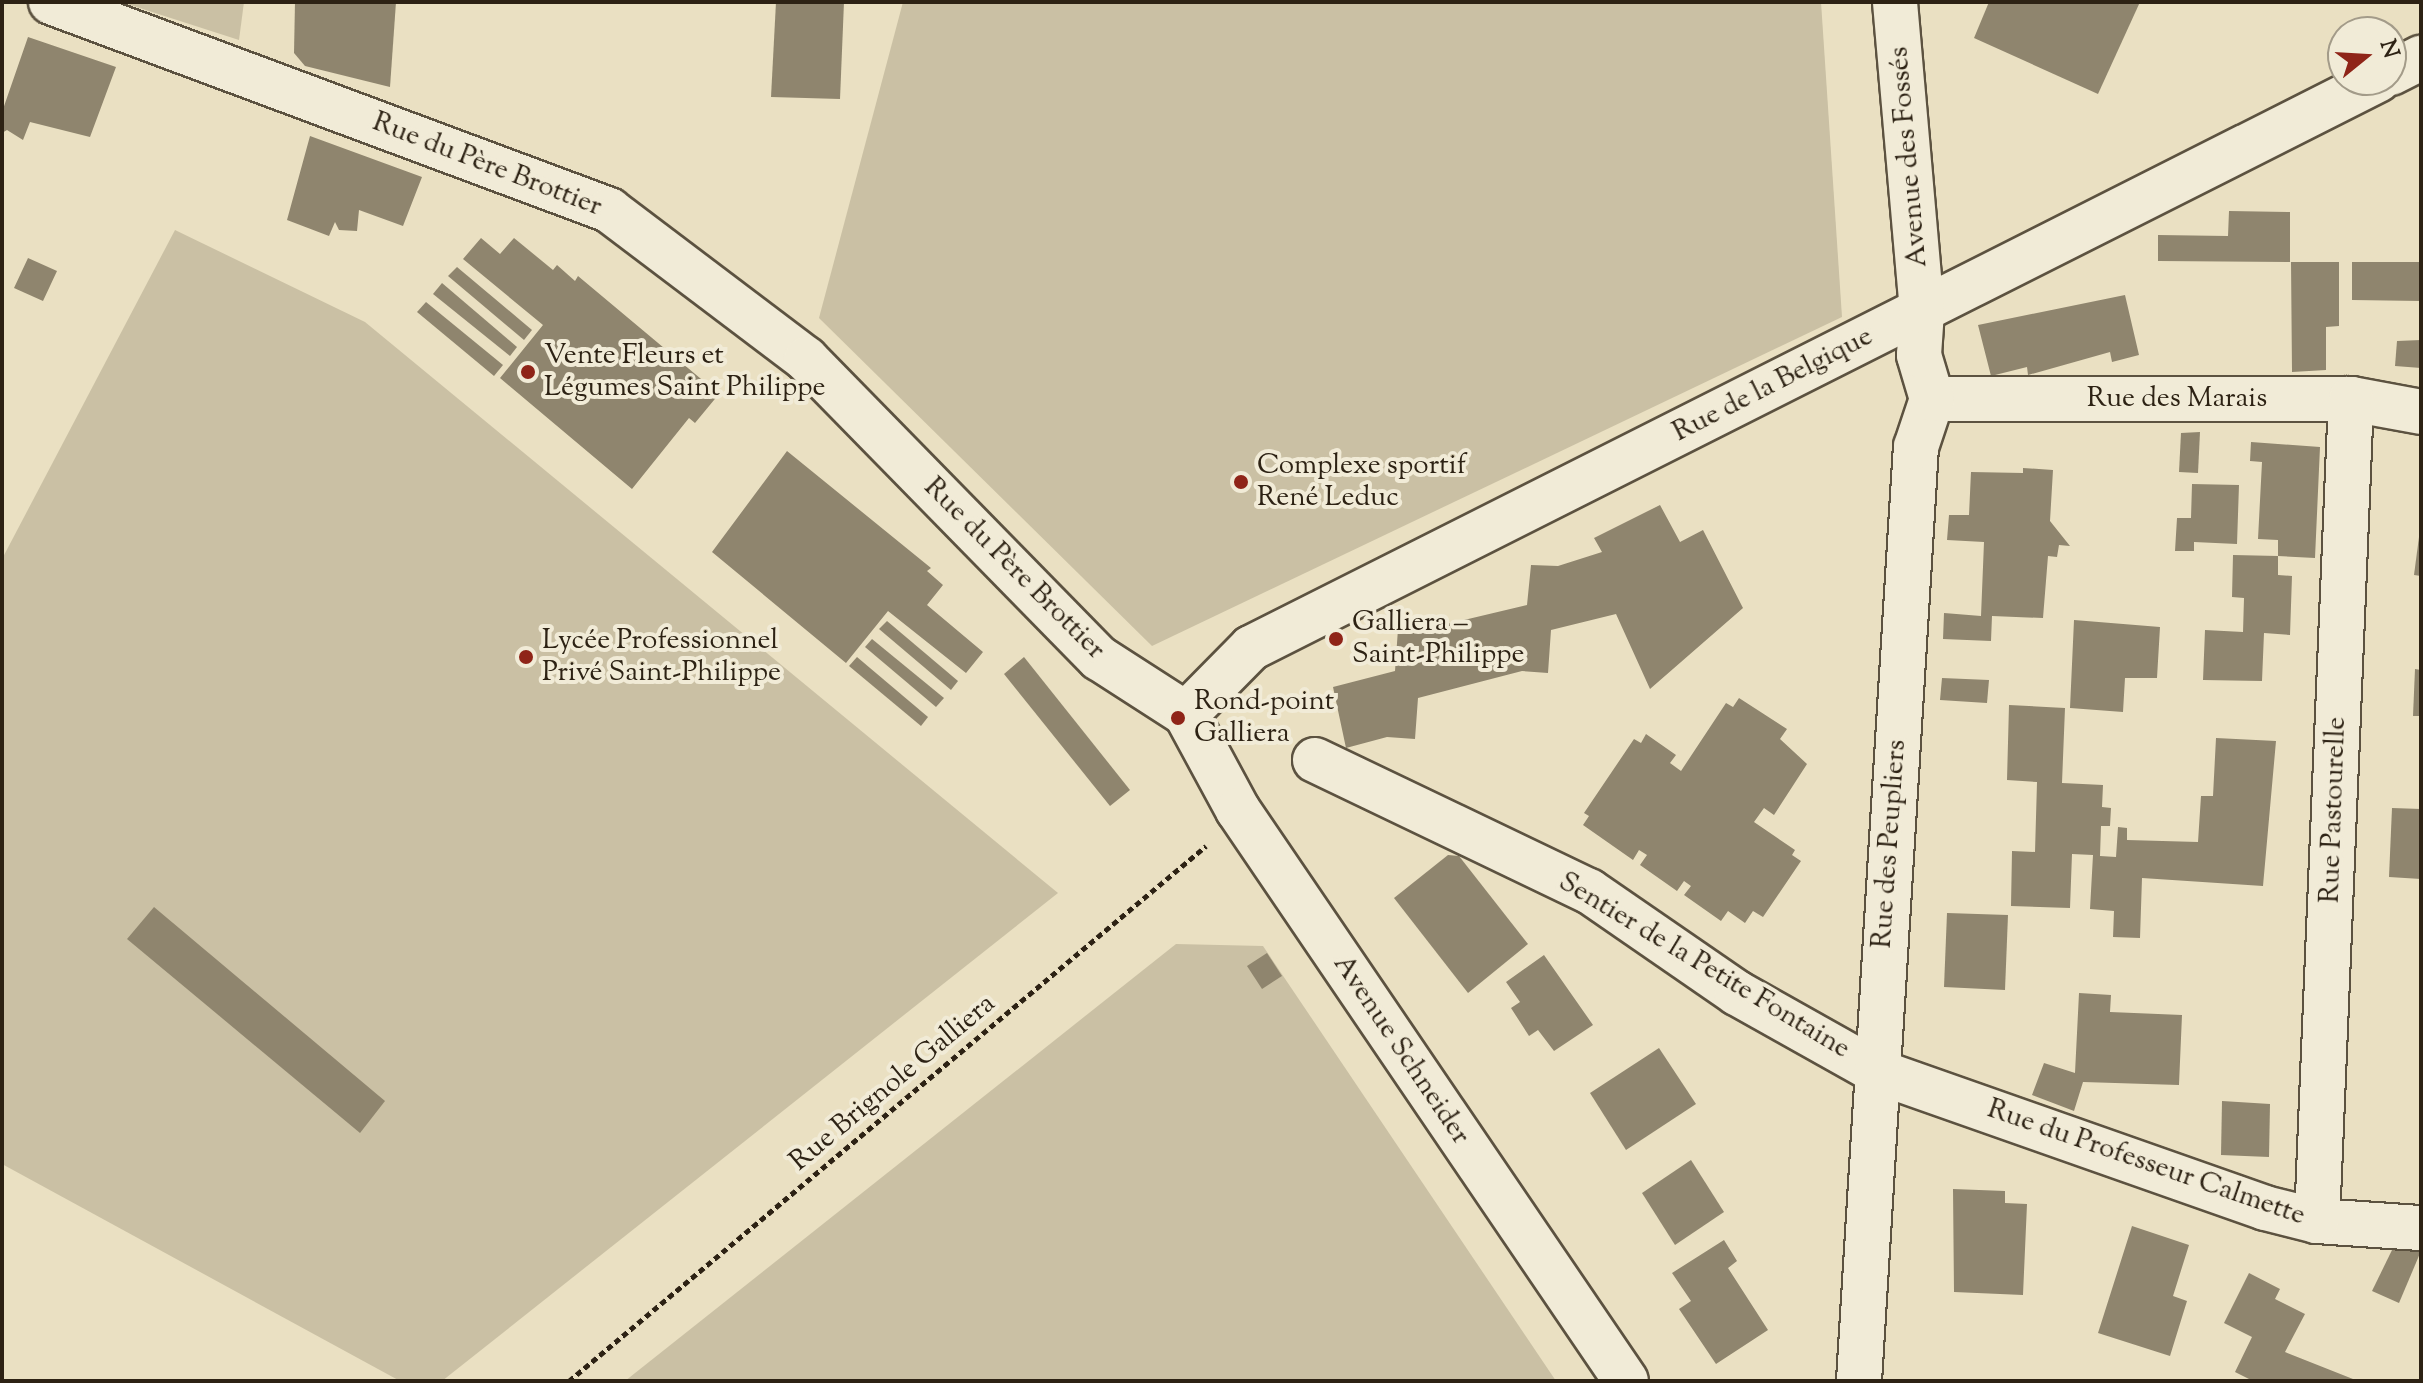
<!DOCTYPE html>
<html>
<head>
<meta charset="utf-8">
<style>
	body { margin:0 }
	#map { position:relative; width:2423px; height:1383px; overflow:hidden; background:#eae0c2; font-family:"Sorts Mill Goudy",serif }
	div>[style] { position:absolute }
	.green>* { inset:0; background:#cac0a4 }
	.building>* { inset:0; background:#8f856e }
	.path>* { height:5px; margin-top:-2.5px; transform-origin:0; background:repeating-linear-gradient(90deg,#2d2214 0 6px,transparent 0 10px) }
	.roads { filter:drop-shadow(2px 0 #5c5240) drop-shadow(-2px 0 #5c5240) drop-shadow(0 2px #5c5240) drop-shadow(0 -2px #5c5240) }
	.minor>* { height:44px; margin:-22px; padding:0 22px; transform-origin:22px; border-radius:22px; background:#f1ebd7 }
	.dots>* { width:22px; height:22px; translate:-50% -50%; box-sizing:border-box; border:4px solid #f1ebd7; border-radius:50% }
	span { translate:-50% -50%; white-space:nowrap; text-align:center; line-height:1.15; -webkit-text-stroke:8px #f1ebd7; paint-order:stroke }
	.street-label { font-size:28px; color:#2d2214 }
	.poi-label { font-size:28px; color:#2d2214 }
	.left { translate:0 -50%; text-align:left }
	.frame { position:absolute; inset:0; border:4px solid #2d2214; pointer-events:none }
	.north { position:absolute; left:2327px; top:16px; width:80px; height:80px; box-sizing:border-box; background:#f1ebd7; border:2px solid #a39b89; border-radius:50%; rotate:72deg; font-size:22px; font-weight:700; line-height:32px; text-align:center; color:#2d2214 }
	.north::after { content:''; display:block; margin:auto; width:28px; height:36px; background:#8f2418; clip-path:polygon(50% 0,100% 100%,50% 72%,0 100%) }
</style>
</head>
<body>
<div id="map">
	<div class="green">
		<i style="clip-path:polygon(121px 2px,244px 2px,239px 40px)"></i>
		<i style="clip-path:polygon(903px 2px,1821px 2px,1842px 317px,1152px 646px,819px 318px)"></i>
		<i style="clip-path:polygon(175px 230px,365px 322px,1058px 893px,442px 1381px,400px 1381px,2px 1164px,2px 559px)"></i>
		<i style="clip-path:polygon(1176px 944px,1263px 946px,1556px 1381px,625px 1381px)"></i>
	</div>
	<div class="building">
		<i style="clip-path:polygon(295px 2px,396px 2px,390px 87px,305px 66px,294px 53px)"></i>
		<i style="clip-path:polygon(776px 2px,844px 2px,840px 99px,771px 97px)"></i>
		<i style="clip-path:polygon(1989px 2px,2140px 2px,2098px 94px,1974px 38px)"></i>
		<i style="clip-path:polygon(28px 37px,116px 67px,90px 137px,30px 122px,23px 140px,7px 130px,2px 133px,2px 112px)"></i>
		<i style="clip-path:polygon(310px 136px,422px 177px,403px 226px,359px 210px,357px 231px,339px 230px,335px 222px,329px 236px,287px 220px)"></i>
		<i style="clip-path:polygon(2229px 211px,2290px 212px,2290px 262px,2158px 261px,2158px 235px,2228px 236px)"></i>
		<i style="clip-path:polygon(481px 238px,500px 254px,514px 238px,553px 270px,557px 265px,575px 281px,578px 276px,719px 394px,695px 423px,689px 418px,632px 489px,500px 378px,543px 325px,463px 259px)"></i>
		<i style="clip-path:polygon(28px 258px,57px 271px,43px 301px,14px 288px)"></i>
		<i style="clip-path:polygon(2291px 262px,2339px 262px,2339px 326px,2326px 327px,2326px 370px,2292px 372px)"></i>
		<i style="clip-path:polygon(2352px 262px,2421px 262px,2421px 301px,2352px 300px)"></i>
		<i style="clip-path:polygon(457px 267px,532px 330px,524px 340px,448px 276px)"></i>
		<i style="clip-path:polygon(442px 283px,517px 347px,510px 356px,433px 294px)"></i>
		<i style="clip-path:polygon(2125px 295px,2139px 355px,2112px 362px,2110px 352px,2028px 375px,2027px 367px,1991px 376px,1978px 325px)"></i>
		<i style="clip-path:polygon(426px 302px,503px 365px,494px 376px,417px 312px)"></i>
		<i style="clip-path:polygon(2421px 340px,2421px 368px,2395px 366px,2397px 341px)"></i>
		<i style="clip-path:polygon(2200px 432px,2198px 473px,2179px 472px,2181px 433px)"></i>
		<i style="clip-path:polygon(2251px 442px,2320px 447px,2315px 558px,2278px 556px,2278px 575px,2292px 576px,2290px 635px,2264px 633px,2262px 681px,2203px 680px,2205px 630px,2243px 632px,2244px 598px,2232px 597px,2233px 555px,2278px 556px,2278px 540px,2258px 539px,2262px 462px,2250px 461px)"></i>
		<i style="clip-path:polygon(787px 451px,931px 568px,927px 571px,943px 585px,927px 605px,983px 652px,966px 673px,888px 611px,846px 663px,712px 552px)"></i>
		<i style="clip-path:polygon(2023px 468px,2053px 470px,2050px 521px,2070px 546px,2059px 545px,2057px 557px,2048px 556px,2043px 618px,1992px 616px,1991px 641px,1943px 639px,1944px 613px,1981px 616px,1984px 542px,1947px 540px,1949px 515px,1969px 515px,1971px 472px,2023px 473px)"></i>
		<i style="clip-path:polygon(2192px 484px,2239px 485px,2237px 544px,2194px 542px,2194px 551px,2175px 551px,2177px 518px,2191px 518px)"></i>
		<i style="clip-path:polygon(1660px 505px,1680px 542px,1703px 530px,1743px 608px,1650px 689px,1616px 614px,1551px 630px,1548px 673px,1522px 671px,1418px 698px,1415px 739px,1387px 737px,1346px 748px,1333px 687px,1395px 671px,1398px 629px,1422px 630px,1527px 605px,1531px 565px,1558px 566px,1602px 552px,1594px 538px)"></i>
		<i style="clip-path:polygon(2419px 537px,2421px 537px,2421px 576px,2414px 575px)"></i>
		<i style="clip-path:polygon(2074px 620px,2160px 627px,2157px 678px,2125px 678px,2123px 712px,2070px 708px)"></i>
		<i style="clip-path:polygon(887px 621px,958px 681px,951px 690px,879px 629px)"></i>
		<i style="clip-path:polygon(872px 639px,944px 698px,936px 707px,865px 647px)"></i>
		<i style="clip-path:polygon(857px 657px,928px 717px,921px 726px,849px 666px)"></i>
		<i style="clip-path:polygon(1024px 657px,1130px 790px,1110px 806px,1004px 674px)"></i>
		<i style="clip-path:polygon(2415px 669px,2421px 670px,2421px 716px,2413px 716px)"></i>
		<i style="clip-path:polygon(1942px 678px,1989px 680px,1987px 703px,1940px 700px)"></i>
		<i style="clip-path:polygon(1739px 698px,1787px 729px,1780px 739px,1807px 764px,1774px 815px,1764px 808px,1754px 822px,1795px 850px,1792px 855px,1801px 861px,1763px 917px,1753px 911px,1745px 923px,1728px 911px,1721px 921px,1684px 895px,1691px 886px,1684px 881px,1677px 891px,1640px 865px,1647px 855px,1639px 850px,1633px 860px,1583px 825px,1589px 816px,1584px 813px,1634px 739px,1641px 743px,1646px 734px,1676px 755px,1670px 763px,1681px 771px,1726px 703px,1733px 707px)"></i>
		<i style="clip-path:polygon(2009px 705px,2065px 708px,2062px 783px,2103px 785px,2102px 807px,2111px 808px,2110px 826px,2101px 826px,2100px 856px,2116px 857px,2118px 827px,2127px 828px,2127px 840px,2198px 842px,2201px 796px,2213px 796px,2216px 738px,2276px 741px,2263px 886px,2142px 878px,2140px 938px,2113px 937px,2114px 911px,2090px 909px,2093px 855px,2072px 854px,2070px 908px,2011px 906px,2012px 851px,2035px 852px,2037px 782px,2007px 780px)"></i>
		<i style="clip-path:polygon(2392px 808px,2421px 809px,2421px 879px,2389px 877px)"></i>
		<i style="clip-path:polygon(1448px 855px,1459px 856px,1528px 944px,1468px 993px,1394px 898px)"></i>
		<i style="clip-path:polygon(154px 907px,385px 1101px,360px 1133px,127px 939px)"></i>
		<i style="clip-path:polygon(1947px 913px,2008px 915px,2005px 990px,1944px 987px)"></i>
		<i style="clip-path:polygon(1267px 953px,1282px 976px,1262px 989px,1247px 966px)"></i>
		<i style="clip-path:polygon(1544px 955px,1593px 1025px,1554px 1051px,1538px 1030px,1529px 1036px,1511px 1008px,1520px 1002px,1506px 982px)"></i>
		<i style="clip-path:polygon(2079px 993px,2111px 995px,2110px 1012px,2182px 1015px,2179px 1085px,2083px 1082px,2074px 1111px,2032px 1095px,2044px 1063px,2075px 1073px)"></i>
		<i style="clip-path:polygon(1659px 1048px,1696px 1104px,1626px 1150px,1590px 1093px)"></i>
		<i style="clip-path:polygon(2222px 1101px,2270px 1104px,2269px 1157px,2221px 1155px)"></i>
		<i style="clip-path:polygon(1691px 1160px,1724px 1212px,1675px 1245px,1642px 1193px)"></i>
		<i style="clip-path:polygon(1953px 1189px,2005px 1191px,2005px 1203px,2027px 1204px,2023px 1295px,1954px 1292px)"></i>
		<i style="clip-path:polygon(2132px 1226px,2189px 1245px,2173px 1296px,2187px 1301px,2170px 1356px,2098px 1333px)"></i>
		<i style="clip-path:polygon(1724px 1240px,1737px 1261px,1728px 1268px,1768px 1330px,1716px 1364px,1679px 1309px,1691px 1301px,1672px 1273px)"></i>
		<i style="clip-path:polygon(2393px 1248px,2421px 1251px,2399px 1303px,2372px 1291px)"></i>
		<i style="clip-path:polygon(2249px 1273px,2280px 1289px,2275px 1299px,2305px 1314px,2285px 1352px,2358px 1381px,2253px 1381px,2235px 1372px,2252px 1337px,2224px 1323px)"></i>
	</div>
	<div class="path">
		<i style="left:569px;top:1381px;width:832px;rotate:-40.03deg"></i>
	</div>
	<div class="roads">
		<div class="minor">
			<i style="left:51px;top:2px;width:596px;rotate:20.44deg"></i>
			<i style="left:609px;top:210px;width:247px;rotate:37.1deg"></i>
			<i style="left:806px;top:359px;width:419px;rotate:45.6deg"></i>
			<i style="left:1099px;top:658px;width:103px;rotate:32.8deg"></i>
			<i style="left:1186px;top:714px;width:109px;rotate:61.6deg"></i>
			<i style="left:1238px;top:810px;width:690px;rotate:55.8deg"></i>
			<i style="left:2391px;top:73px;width:34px;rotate:-27deg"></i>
			<i style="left:1932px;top:399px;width:419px"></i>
			<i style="left:2351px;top:399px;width:71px;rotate:10.5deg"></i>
			<i style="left:1186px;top:714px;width:93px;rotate:-45.4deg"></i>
			<i style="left:1251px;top:648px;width:1262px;rotate:-26.75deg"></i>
			<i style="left:1315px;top:760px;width:304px;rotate:25.6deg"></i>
			<i style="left:1589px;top:891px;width:180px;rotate:34.6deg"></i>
			<i style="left:1737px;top:993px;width:159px;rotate:29.3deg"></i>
			<i style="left:1876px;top:1071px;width:412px;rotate:19.4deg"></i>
			<i style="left:2265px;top:1208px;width:54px;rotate:14deg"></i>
			<i style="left:2317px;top:1221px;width:104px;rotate:3.9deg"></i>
			<i style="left:2317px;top:1221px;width:823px;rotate:-87.63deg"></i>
			<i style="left:1859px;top:1381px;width:936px;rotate:-86.51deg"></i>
			<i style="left:1916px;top:447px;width:51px;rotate:-71.6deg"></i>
			<i style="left:1932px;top:399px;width:46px;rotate:-106.5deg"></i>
			<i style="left:1919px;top:355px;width:44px;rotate:-86.1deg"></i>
			<i style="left:1922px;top:311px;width:310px;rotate:-95deg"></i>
		</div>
	</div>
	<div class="dots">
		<i style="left:528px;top:372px;background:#8f2418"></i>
		<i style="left:1241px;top:482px;background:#8f2418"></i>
		<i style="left:1336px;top:639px;background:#8f2418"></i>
		<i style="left:526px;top:657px;background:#8f2418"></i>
		<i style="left:1178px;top:718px;background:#8f2418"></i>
	</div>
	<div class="street-label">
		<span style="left:1909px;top:157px;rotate:-95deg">Avenue des Fossés</span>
		<span style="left:487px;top:165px;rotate:21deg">Rue du Père Brottier</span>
		<span style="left:1773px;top:385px;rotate:-27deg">Rue de la Belgique</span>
		<span style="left:2177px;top:399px">Rue des Marais</span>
		<span style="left:1014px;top:569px;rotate:45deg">Rue du Père Brottier</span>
		<span style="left:2334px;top:810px;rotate:-88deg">Rue Pastourelle</span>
		<span style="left:1890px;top:844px;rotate:-86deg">Rue des Peupliers</span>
		<span style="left:1704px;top:966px;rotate:31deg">Sentier de la Petite Fontaine</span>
		<span style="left:1401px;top:1050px;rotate:56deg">Avenue Schneider</span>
		<span style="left:893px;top:1083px;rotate:-40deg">Rue Brignole Galliera</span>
		<span style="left:2146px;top:1163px;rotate:19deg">Rue du Professeur Calmette</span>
	</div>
	<div class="poi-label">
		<span class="left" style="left:544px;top:372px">Vente Fleurs et<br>Légumes Saint Philippe</span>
		<span class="left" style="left:1257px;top:482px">Complexe sportif<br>René Leduc</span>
		<span class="left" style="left:1352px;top:639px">Galliera –<br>Saint-Philippe</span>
		<span class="left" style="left:542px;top:657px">Lycée Professionnel<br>Privé Saint-Philippe</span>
		<span class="left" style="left:1194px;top:718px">Rond-point<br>Galliera</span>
	</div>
	<div class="frame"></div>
	<div class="north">N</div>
</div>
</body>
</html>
